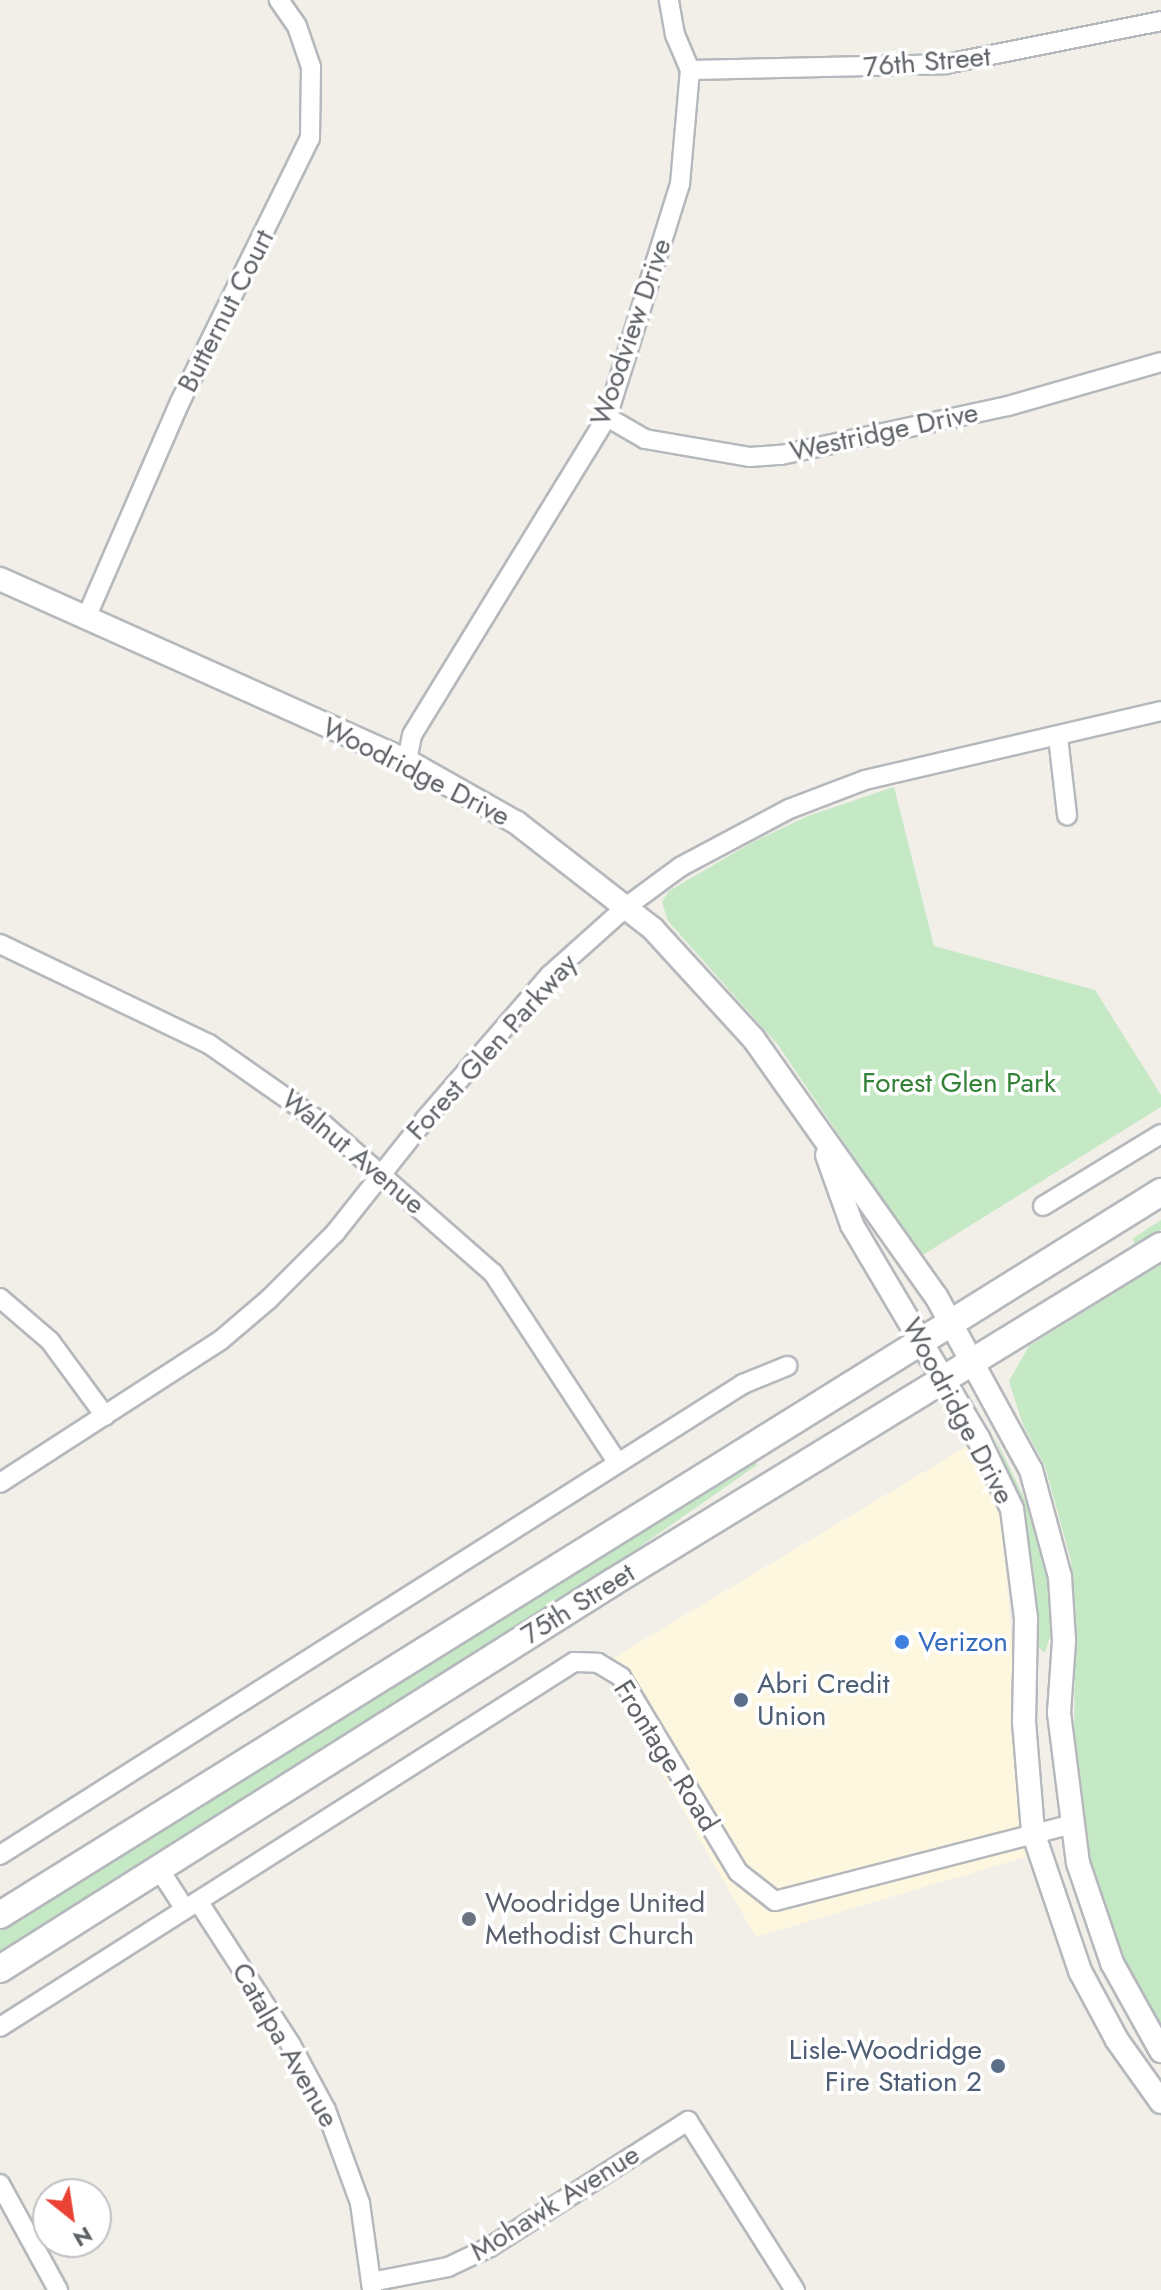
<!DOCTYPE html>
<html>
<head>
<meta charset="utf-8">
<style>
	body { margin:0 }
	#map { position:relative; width:1161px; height:2290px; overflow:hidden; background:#f1efe8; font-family:Jost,sans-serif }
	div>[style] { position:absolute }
	.commercial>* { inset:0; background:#fef7e0 }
	.green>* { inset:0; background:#c5e8c5 }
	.roads { filter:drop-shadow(2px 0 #b5b8bc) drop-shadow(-2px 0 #b5b8bc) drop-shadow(0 2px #b5b8bc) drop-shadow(0 -2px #b5b8bc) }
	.minor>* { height:18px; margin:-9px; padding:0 9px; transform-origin:9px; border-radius:9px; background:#fff }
	.tertiary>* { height:22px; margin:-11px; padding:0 11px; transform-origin:11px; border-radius:11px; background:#fff }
	.secondary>* { height:26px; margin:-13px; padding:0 13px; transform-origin:13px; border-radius:13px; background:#fff }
	.dots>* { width:22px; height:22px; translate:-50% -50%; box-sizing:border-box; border:4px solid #fff; border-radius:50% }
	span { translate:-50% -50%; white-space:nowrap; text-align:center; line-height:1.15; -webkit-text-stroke:7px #fff; paint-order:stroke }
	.street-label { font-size:28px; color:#5f6368 }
	.park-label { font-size:28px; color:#348238 }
	.shop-label { font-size:28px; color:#366cbe }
	.left { translate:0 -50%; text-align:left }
	.service-label { font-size:28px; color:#4e5e75 }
	.right { translate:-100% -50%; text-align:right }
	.worship-label { font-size:28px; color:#5b616d }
	.north { position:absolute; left:32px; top:2178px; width:80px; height:80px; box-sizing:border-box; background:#fff; border:2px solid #bfc1c3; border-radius:50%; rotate:150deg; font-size:22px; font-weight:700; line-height:32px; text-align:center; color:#5f6368 }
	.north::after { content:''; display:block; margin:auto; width:28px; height:36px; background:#ea4335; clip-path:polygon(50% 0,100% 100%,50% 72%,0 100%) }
</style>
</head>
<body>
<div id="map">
	<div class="commercial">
		<i style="clip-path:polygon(969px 1445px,1000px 1498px,1029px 1856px,756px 1937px,600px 1666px)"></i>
	</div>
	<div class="green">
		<i style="clip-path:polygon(894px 787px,934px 946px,1095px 990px,1161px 1095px,1161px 1107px,921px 1256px,778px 1045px,668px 921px,662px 902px,669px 891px,751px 843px,808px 816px)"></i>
		<i style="clip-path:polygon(1161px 1220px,1161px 1230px,1136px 1245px,1132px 1239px)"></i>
		<i style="clip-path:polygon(1161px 1264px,1161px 2034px,1125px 1966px,1091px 1870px,1074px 1771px,1075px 1602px,1071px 1561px,1045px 1466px,1023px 1425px,1009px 1381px,1029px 1346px)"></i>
		<i style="clip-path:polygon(994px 1435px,1027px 1504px,1049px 1565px,1053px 1627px,1045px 1653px,1036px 1645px,1024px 1514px)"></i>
		<i style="clip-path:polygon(754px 1458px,757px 1465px,605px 1571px,0 1953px,0 1931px)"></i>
	</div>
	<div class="roads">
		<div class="minor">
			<i style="left:690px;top:70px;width:256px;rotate:-1.3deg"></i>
			<i style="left:946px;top:64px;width:219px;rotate:-11.3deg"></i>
			<i style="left:607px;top:417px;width:44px;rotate:30.1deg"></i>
			<i style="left:645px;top:439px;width:107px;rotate:9.7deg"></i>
			<i style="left:750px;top:457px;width:31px;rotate:-4deg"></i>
			<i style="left:781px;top:455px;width:232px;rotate:-12.2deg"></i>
			<i style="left:1008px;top:406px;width:159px;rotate:-16deg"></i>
			<i style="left:86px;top:618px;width:236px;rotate:-66.5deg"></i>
			<i style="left:180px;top:402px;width:294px;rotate:-63.8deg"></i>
			<i style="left:310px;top:138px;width:71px;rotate:-89.2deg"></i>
			<i style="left:311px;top:67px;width:43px;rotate:-108.9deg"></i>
			<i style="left:297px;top:26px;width:32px;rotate:-125deg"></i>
			<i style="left:1058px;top:737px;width:79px;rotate:83.4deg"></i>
			<i style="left:407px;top:761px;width:26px;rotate:-79deg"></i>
			<i style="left:412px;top:735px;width:373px;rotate:-58.5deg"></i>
			<i style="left:607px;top:417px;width:244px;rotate:-72.6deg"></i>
			<i style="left:680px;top:184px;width:114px;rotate:-85deg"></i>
			<i style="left:690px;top:70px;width:38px;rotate:-113deg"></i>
			<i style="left:675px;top:35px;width:36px;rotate:-100deg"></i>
			<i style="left:0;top:944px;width:232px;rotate:25.6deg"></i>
			<i style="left:209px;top:1044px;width:138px;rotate:35deg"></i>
			<i style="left:322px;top:1123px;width:227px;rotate:41.3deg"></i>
			<i style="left:493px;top:1273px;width:227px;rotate:56.7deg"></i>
			<i style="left:1043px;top:1206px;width:138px;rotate:-31.4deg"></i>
			<i style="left:0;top:1298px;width:66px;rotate:40.7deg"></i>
			<i style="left:50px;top:1341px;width:93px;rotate:53.7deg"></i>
			<i style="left:0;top:1483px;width:263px;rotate:-32.9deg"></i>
			<i style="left:221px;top:1340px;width:63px;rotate:-40.5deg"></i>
			<i style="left:269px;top:1299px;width:93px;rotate:-45deg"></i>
			<i style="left:335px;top:1233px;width:147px;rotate:-51.6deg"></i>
			<i style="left:426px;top:1118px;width:189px;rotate:-49.1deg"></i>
			<i style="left:550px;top:975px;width:102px;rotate:-41.8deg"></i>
			<i style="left:626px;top:907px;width:67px;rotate:-36.5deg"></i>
			<i style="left:680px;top:867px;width:123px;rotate:-28deg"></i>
			<i style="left:789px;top:809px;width:81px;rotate:-20.9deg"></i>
			<i style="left:865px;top:780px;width:304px;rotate:-13.1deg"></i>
			<i style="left:0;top:1855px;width:880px;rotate:-32.37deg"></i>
			<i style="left:743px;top:1384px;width:48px;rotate:-22.2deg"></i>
			<i style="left:159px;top:1869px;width:48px;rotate:57deg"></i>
			<i style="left:198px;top:1901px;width:171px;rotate:57.1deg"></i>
			<i style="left:291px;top:2045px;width:74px;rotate:61.7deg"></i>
			<i style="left:326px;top:2110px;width:99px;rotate:69.9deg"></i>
			<i style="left:360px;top:2203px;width:88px;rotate:82.1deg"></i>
			<i style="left:0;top:2027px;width:680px;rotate:-32.45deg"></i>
			<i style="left:574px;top:1662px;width:24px;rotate:2deg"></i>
			<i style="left:598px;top:1663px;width:27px;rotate:31deg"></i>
			<i style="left:621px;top:1677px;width:227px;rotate:59deg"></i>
			<i style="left:738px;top:1872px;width:47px;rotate:38.1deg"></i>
			<i style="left:775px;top:1901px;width:308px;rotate:-14.5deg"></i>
			<i style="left:0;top:2184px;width:121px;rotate:61.3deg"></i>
			<i style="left:371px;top:2282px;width:78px;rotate:-11deg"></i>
			<i style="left:448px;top:2267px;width:47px;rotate:-25.5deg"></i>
			<i style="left:490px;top:2247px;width:235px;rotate:-32.5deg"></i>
			<i style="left:688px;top:2121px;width:200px;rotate:57.7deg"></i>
		</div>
		<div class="tertiary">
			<i style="left:0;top:579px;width:446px;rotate:24.1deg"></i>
			<i style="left:407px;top:761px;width:126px;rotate:29.4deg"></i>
			<i style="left:517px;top:823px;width:172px;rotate:37.9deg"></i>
			<i style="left:653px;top:929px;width:148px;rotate:47.5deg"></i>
			<i style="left:753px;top:1038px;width:316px;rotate:54.7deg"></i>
			<i style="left:936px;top:1296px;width:198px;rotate:61.4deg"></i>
			<i style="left:1031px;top:1470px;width:111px;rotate:74.8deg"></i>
			<i style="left:1060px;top:1577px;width:64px;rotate:86.4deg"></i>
			<i style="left:1064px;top:1641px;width:72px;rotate:94deg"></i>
			<i style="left:1059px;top:1713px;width:151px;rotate:82.8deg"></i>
			<i style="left:1078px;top:1863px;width:106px;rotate:71.2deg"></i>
			<i style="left:1112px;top:1963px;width:101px;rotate:60.9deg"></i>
			<i style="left:827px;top:1155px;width:74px;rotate:70.3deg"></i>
			<i style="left:852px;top:1225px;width:250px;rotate:59.4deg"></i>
			<i style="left:979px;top:1440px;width:76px;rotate:64.4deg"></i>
			<i style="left:1012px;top:1509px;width:111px;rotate:82.7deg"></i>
			<i style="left:1026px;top:1619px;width:103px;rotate:91.1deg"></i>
			<i style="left:1024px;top:1722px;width:110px;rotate:85.3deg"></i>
			<i style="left:1033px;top:1832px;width:147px;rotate:71.3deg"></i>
			<i style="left:1080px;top:1971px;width:78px;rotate:61.8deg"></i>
			<i style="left:1117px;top:2040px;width:76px;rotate:54.6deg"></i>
		</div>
		<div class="secondary">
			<i style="left:0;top:1915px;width:1368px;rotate:-31.91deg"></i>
			<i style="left:0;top:1969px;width:725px;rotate:-32.27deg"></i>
			<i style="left:613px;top:1582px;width:643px;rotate:-31.51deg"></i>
		</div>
	</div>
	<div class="dots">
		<i style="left:902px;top:1642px;background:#3f7fe0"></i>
		<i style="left:741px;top:1700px;background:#5c6f8a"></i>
		<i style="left:469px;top:1919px;background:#6b7280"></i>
		<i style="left:998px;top:2066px;background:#5c6f8a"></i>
	</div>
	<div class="street-label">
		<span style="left:927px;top:62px;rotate:-5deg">76th Street</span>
		<span style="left:226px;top:311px;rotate:-63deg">Butternut Court</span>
		<span style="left:631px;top:332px;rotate:-71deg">Woodview Drive</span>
		<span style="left:884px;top:432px;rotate:-12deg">Westridge Drive</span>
		<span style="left:416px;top:772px;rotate:27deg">Woodridge Drive</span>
		<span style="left:492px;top:1047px;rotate:-48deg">Forest Glen Parkway</span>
		<span style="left:353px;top:1152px;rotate:40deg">Walnut Avenue</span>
		<span style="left:958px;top:1411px;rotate:62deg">Woodridge Drive</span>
		<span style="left:578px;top:1604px;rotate:-32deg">75th Street</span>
		<span style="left:666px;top:1756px;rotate:58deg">Frontage Road</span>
		<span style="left:285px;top:2045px;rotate:60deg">Catalpa Avenue</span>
		<span style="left:555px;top:2203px;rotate:-32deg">Mohawk Avenue</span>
	</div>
	<div class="park-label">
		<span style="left:959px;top:1083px">Forest Glen Park</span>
	</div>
	<div class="shop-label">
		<span class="left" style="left:918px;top:1642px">Verizon</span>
	</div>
	<div class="service-label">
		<span class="left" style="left:757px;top:1700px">Abri Credit<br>Union</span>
		<span class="right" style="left:982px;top:2066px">Lisle-Woodridge<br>Fire Station 2</span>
	</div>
	<div class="worship-label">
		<span class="left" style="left:485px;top:1919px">Woodridge United<br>Methodist Church</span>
	</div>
	<div class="north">N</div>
</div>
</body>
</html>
